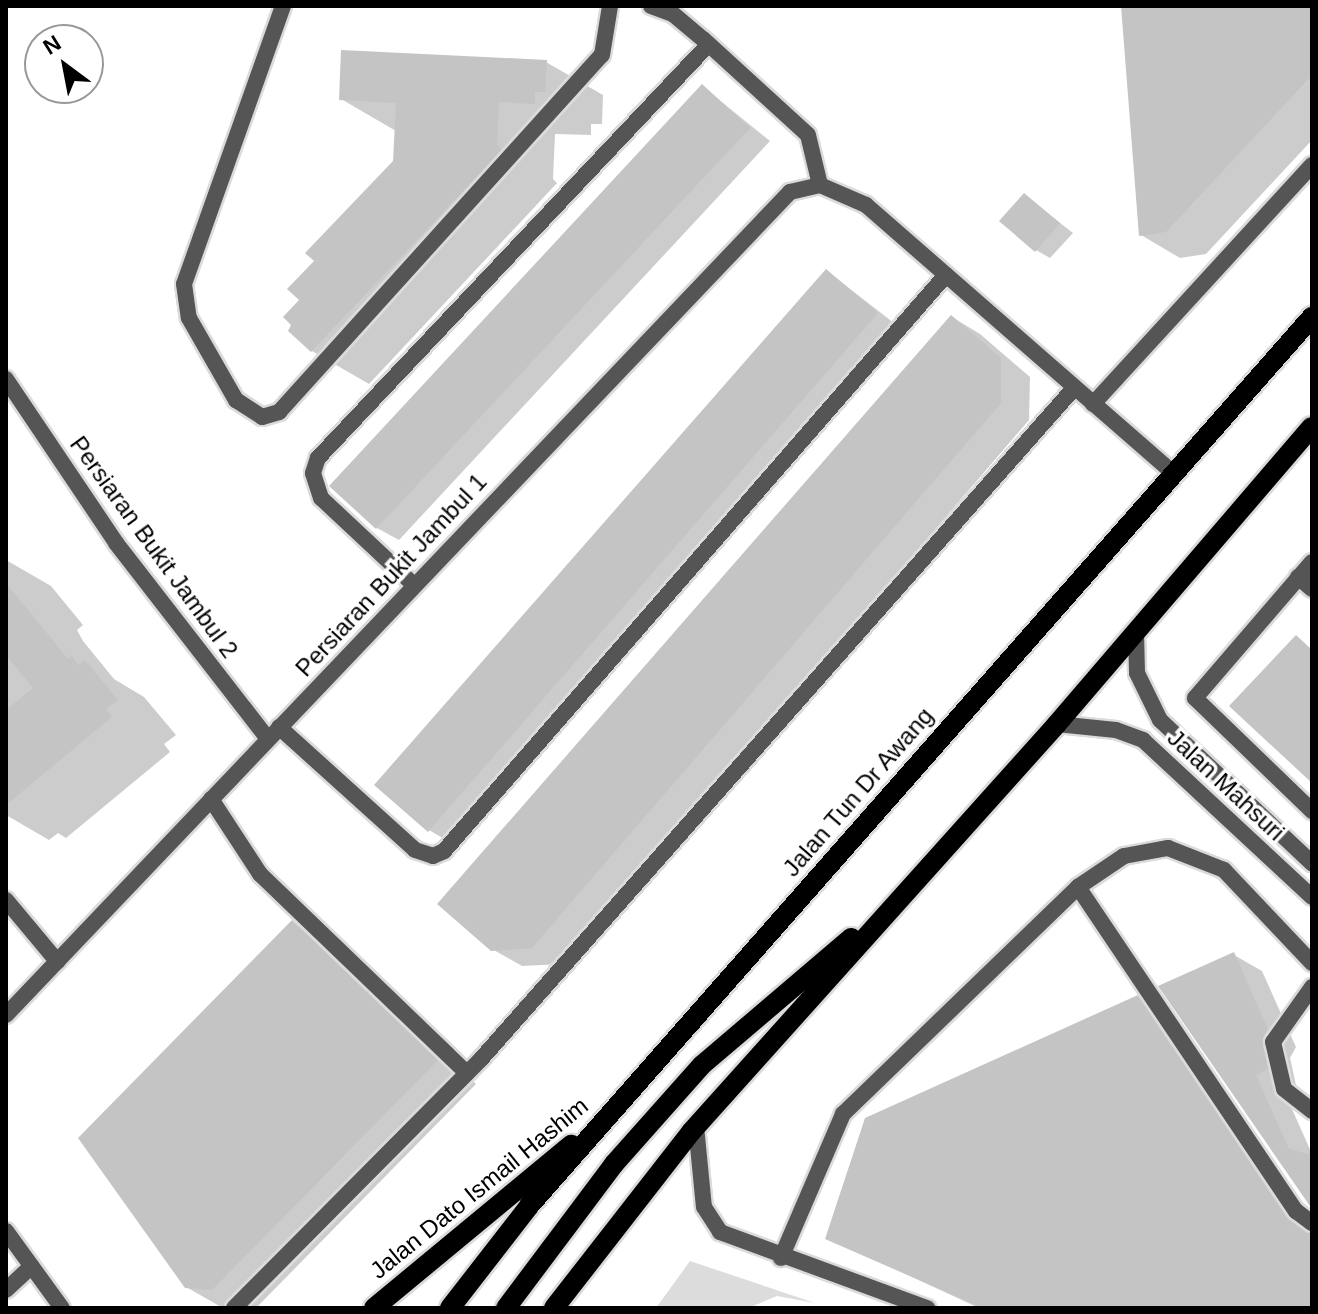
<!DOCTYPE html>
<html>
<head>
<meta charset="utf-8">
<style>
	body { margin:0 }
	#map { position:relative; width:1318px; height:1314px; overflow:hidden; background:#fff; font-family:Arial,sans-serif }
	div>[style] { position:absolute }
	.green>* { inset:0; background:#dcdcdc }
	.shadow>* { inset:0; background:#0003 }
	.building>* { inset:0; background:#c4c4c4 }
	.roads { filter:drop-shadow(2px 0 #dbdbdb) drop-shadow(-2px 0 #dbdbdb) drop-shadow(0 2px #dbdbdb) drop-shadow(0 -2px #dbdbdb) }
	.lane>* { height:16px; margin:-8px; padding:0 8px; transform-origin:8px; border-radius:8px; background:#555 }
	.street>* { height:16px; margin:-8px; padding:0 8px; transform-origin:8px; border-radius:8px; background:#555 }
	.primary>* { height:20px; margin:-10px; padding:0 10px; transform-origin:10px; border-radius:10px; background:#000 }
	span { translate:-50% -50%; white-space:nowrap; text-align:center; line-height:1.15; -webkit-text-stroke:7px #fff; paint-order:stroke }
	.street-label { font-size:24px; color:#000 }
	.frame { position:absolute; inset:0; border:8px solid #000; pointer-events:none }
	.north { position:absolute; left:24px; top:24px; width:80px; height:80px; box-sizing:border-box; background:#fff; border:2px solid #999; border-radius:50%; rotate:328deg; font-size:22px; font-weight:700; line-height:32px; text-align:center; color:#000 }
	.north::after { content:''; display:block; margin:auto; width:28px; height:36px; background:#000; clip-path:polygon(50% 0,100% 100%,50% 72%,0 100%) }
</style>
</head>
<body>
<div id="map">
	<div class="green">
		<i style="clip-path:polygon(690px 1261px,815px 1303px,777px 1296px,748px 1308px,656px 1308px)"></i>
	</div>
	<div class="shadow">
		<i style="clip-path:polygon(1123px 6px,1312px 6px,1312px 140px,1206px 254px,1180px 258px,1141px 235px)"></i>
		<i style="clip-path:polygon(546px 62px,603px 95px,602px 124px,591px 124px,591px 135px,555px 134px,553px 179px,557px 183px,369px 384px,312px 351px,291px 330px,317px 261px,395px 162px,396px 131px,341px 99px)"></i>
		<i style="clip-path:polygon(702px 86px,770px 141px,399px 540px,377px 528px)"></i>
		<i style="clip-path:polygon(1024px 195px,1073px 233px,1050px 258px,1036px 250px)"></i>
		<i style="clip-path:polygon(827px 271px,899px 327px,451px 843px,429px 830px)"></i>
		<i style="clip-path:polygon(952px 317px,980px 334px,1030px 377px,1029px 420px,562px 964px,522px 966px,492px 949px)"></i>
		<i style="clip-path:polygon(6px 560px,51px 586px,83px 625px,77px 630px,83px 641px,114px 679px,144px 697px,176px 735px,164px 744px,170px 752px,66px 838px,58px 833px,49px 840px,6px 815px)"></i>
		<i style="clip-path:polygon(292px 922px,332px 945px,476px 1084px,256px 1308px,223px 1308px,186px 1287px)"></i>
		<i style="clip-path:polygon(1234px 955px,1262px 971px,1296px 1047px,1290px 1058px,1296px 1085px,1284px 1091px,1312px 1154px,1312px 1207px,1161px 987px)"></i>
		<i style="clip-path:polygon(1138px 998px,1166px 1014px,1312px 1231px,1312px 1308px,979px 1308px,828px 1238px)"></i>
	</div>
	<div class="building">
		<i style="clip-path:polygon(1121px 6px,1312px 6px,1312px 75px,1166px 232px,1139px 236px)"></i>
		<i style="clip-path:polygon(341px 50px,547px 60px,545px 92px,535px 92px,535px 104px,499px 102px,497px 145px,502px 150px,311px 352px,288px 331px,291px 325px,283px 317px,299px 300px,287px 289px,314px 261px,305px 253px,393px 161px,396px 103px,339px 100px)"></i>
		<i style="clip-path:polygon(702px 84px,750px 128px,376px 529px,329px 486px)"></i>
		<i style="clip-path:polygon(1024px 193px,1060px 223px,1035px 252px,999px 221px)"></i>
		<i style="clip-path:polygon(826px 269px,878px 313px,428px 832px,374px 785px)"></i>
		<i style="clip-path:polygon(951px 315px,1001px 358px,1001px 403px,532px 948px,491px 951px,437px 904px)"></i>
		<i style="clip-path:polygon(6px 583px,68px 659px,72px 656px,78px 665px,85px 660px,118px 700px,106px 709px,112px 717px,6px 805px,6px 710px,33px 688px,6px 655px)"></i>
		<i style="clip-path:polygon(1296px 635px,1312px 650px,1312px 783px,1229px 706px)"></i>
		<i style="clip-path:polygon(292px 920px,438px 1060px,212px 1290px,185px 1288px,78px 1138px)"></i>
		<i style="clip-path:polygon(1234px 952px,1268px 1029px,1262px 1041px,1268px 1069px,1256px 1075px,1289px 1149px,1312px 1155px,1312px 1209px,1158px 986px)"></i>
		<i style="clip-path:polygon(1138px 995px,1287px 1217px,1312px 1234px,1312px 1308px,983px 1308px,825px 1239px,865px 1118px)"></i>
	</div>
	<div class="roads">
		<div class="lane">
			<i style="left:283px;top:6px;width:295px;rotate:109.6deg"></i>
			<i style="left:184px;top:284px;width:34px;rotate:82deg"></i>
			<i style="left:189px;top:318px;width:95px;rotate:60.2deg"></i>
			<i style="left:236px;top:400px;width:31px;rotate:33deg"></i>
			<i style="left:262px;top:417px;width:18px;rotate:-16deg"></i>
			<i style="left:279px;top:412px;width:481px;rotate:-47.9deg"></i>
			<i style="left:602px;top:55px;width:50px;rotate:-80.7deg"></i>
			<i style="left:651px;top:6px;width:23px;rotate:20deg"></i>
			<i style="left:673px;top:14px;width:39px;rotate:40deg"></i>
			<i style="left:414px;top:585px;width:127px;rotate:-136.9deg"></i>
			<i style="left:321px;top:498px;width:26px;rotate:-108deg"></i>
			<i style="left:313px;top:473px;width:16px;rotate:-72deg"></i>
			<i style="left:318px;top:458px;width:569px;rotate:-46.64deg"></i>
			<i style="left:1195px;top:698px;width:163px;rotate:44deg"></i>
			<i style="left:279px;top:727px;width:183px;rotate:42.1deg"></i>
			<i style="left:415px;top:850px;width:19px;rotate:18deg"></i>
			<i style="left:433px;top:856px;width:12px;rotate:-24deg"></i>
			<i style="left:444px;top:851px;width:764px;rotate:-48.93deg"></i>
			<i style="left:211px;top:799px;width:90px;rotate:56.8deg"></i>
			<i style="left:260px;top:874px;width:287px;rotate:43.9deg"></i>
			<i style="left:1078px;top:887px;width:391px;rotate:56.1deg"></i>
			<i style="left:1296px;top:1211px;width:20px;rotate:37deg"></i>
			<i style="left:6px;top:900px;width:80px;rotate:50.1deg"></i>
			<i style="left:1312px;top:987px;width:67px;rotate:125.3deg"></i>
			<i style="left:1273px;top:1042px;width:48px;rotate:76.8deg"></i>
			<i style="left:1284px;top:1089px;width:36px;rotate:38deg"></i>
			<i style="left:696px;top:1126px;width:81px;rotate:84.4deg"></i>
			<i style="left:704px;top:1207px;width:30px;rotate:57deg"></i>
			<i style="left:720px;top:1232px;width:221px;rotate:20.2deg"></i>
			<i style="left:781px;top:1258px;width:157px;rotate:-66.7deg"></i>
			<i style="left:843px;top:1114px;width:327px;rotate:-44deg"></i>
			<i style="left:1078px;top:887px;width:55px;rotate:-34deg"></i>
			<i style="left:1124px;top:856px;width:45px;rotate:-10.3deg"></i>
			<i style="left:1168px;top:848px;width:60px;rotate:21.4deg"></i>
			<i style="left:1224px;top:870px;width:128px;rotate:46.6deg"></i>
			<i style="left:6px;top:1290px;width:35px;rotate:-43deg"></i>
		</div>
		<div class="street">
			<i style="left:703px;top:39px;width:142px;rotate:42.4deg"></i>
			<i style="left:808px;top:135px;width:51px;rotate:76.5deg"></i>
			<i style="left:6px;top:379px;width:197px;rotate:56.1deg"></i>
			<i style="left:116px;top:543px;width:248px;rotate:52.2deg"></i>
			<i style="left:1093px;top:404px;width:324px;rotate:-47.5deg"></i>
			<i style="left:1298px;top:577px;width:18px;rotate:41deg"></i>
			<i style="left:1136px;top:632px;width:41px;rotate:88.6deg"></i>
			<i style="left:1137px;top:673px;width:52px;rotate:63.9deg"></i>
			<i style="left:1160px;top:720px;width:209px;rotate:43.3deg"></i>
			<i style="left:1195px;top:698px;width:179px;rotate:-49.3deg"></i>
			<i style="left:1057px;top:724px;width:59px;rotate:5.8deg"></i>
			<i style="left:1116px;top:730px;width:29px;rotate:20deg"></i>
			<i style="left:1143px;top:740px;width:231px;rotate:42.9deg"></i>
			<i style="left:6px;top:1015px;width:1137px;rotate:-46.39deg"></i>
			<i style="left:790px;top:192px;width:31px;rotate:-13deg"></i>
			<i style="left:820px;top:185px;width:50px;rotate:23.5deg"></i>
			<i style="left:866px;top:205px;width:408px;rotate:41.1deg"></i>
			<i style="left:6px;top:1231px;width:95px;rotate:54deg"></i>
			<i style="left:234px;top:1308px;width:352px;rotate:-45.2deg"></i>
			<i style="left:482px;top:1058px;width:895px;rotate:-48.53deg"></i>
		</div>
		<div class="primary">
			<i style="left:374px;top:1308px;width:256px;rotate:-39.6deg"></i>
			<i style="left:450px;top:1308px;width:129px;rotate:-52.2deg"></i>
			<i style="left:529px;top:1206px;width:1185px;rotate:-48.63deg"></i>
			<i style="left:506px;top:1308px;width:180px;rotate:-53.1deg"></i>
			<i style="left:614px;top:1164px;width:132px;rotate:-48.4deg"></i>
			<i style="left:702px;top:1065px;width:196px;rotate:-40.4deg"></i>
			<i style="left:554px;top:1308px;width:223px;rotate:-52.1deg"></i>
			<i style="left:691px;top:1132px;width:548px;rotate:-48.11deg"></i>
			<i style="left:1057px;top:724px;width:391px;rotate:-49.4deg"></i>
		</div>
	</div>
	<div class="street-label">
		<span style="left:154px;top:547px;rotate:54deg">Persiaran Bukit Jambul 2</span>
		<span style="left:391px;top:575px;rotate:-47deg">Persiaran Bukit Jambul 1</span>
		<span style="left:1226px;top:785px;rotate:43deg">Jalan Mahsuri</span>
		<span style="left:858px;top:792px;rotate:-49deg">Jalan Tun Dr Awang</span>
		<span style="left:479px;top:1188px;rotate:-39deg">Jalan Dato Ismail Hashim</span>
	</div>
	<div class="frame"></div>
	<div class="north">N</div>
</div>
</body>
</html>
